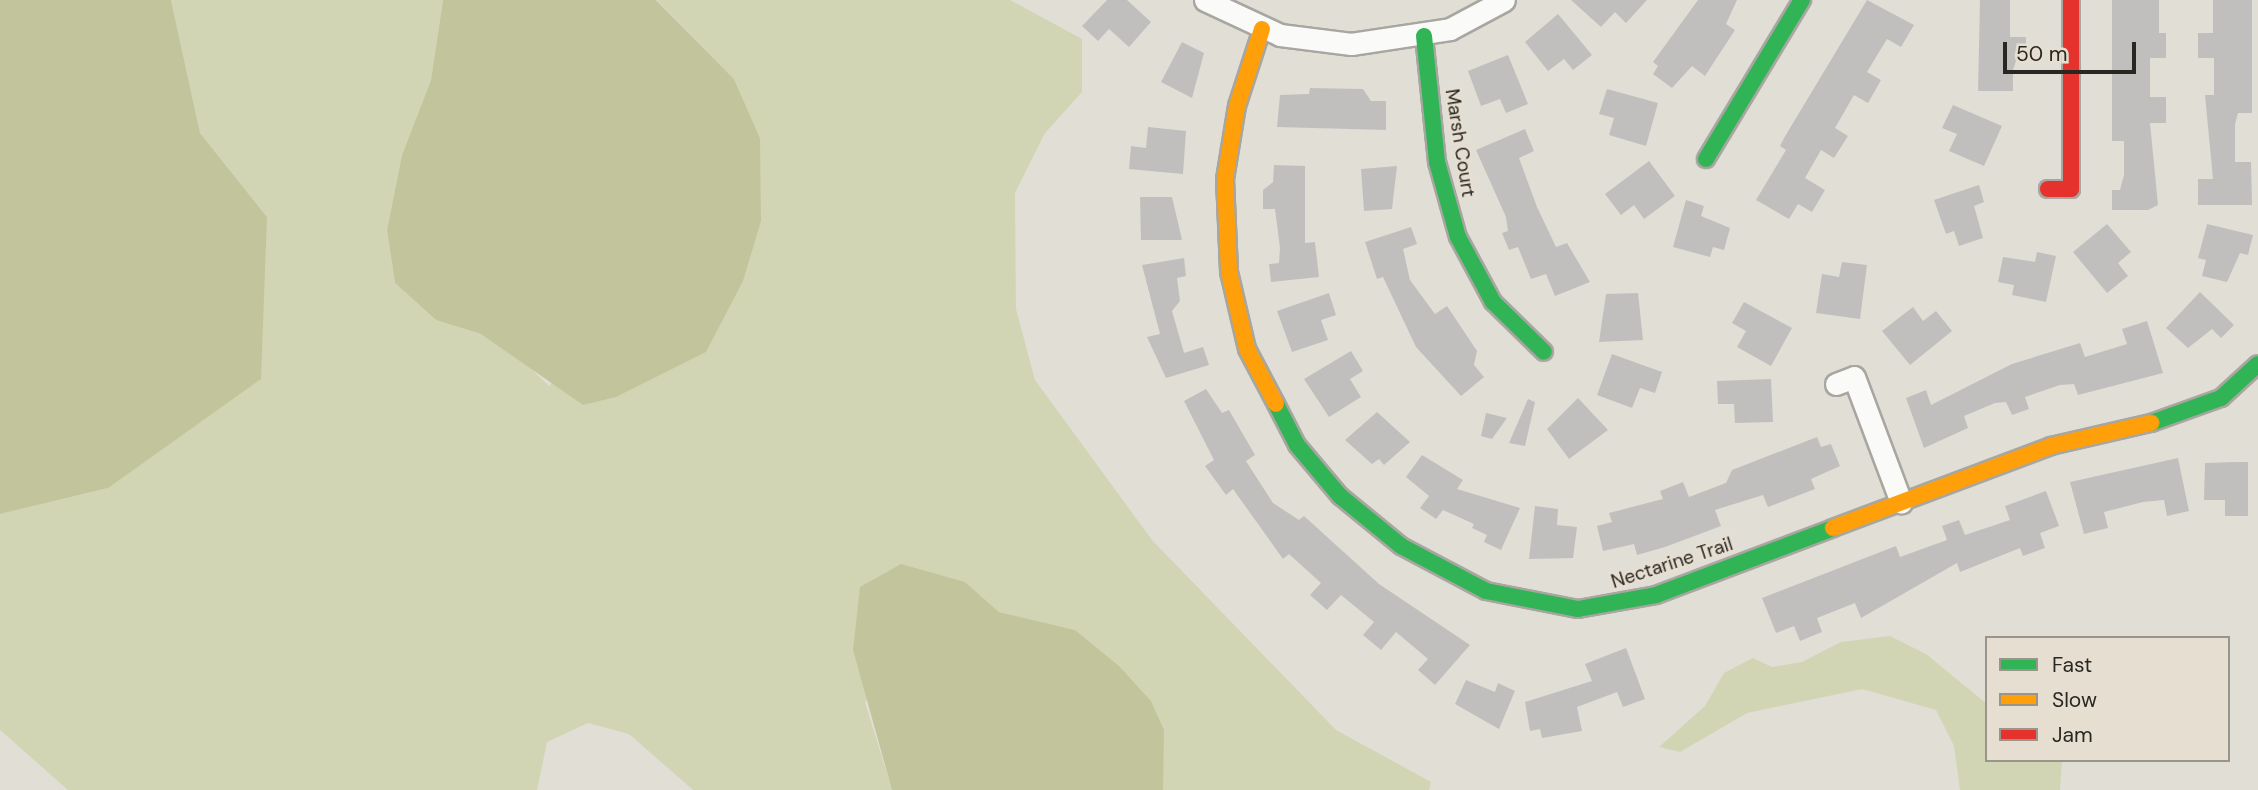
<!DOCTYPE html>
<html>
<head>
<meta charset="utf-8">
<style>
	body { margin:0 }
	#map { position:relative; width:2258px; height:790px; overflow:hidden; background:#e1ded6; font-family:"DM Sans",sans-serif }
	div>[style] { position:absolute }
	.green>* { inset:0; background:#d2d5b4 }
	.forest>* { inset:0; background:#c2c59b }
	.building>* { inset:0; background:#c1bfbe }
	.roads { filter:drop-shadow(2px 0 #a8a6a0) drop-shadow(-2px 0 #a8a6a0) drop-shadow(0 2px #a8a6a0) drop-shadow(0 -2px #a8a6a0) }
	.street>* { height:21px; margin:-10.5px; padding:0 10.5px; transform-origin:10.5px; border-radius:10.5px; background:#fafaf9 }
	.fast>* { height:16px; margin:-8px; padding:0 8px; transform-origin:8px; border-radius:8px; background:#30b455 }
	.slow>* { height:16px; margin:-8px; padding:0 8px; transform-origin:8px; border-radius:8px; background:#ff9f0a }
	.jam>* { height:16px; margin:-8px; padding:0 8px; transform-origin:8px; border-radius:8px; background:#e5322d }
	span { translate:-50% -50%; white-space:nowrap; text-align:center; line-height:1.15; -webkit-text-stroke:5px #e6dfd1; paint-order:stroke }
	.street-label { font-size:19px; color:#292721 }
	.legend { position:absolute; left:1985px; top:636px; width:245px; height:126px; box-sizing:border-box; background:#e6dfd1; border:2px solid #9a958b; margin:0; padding:9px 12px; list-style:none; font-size:21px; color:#292721 }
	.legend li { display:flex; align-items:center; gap:14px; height:35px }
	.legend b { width:35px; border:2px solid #9a958b }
	.scale { position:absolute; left:2003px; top:42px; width:133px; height:32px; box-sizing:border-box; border:4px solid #292721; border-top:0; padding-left:9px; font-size:21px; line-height:24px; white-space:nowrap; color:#292721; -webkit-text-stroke:5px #e6dfd1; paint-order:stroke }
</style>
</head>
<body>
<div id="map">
	<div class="green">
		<i style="clip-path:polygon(171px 0,443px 0,431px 80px,402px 155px,387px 230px,395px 283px,436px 320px,481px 334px,519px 357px,549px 386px,760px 138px,734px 79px,657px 0,1010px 0,1082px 39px,1082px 92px,1045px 133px,1015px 193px,1016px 309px,1035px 380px,1152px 540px,1336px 730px,1431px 782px,1429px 790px,1163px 790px,1075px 630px,999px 612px,965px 582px,865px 702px,892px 790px,693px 790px,629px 734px,588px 723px,547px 742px,537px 790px,68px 790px,0 730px,0 514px,108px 488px,267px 217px,200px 133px)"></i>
		<i style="clip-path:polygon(1890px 636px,1926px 654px,1987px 704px,1987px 760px,2062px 760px,2060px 790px,1960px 790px,1954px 746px,1936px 710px,1862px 689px,1747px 713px,1680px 752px,1659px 747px,1705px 706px,1724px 673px,1753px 658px,1772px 667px,1802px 662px,1841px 642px)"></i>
	</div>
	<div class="forest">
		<i style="clip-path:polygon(0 0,171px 0,200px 133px,267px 217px,261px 379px,108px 488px,0 514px)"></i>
		<i style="clip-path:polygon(443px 0,656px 0,734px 79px,760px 138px,761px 221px,743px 281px,706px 352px,616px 397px,583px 405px,481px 334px,436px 320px,395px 283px,387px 230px,402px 155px,431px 80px)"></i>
		<i style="clip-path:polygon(901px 564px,965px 582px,999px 612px,1075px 630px,1119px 666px,1151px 701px,1164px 730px,1163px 790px,892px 790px,853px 650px,860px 587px)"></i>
	</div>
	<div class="building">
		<i style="clip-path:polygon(1107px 0,1127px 0,1151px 22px,1129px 47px,1109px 29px,1098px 41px,1082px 26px)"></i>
		<i style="clip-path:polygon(1571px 0,1647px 0,1626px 23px,1615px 12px,1601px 27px)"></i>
		<i style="clip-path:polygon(1698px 0,1737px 0,1726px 24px,1735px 30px,1705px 76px,1692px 66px,1672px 88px,1653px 74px,1658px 66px,1653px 62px)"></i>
		<i style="clip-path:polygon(1867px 0,1914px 25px,1901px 47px,1887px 39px,1867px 72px,1881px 80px,1868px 103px,1854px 95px,1835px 128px,1848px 136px,1834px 158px,1821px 150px,1805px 178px,1825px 190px,1812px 212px,1798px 204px,1789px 219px,1756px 200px,1786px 150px,1780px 146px,1784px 138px)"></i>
		<i style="clip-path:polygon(1980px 0,2010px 0,2010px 37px,2026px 37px,2026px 55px,2018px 55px,2013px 70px,2013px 91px,1978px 91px)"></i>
		<i style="clip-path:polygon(2112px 0,2159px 0,2159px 33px,2166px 33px,2166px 58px,2150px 58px,2150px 97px,2166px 97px,2166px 123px,2150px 123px,2158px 205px,2148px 210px,2112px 210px,2112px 190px,2120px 190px,2124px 175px,2124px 141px,2112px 141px)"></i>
		<i style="clip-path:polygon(2213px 0,2252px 0,2252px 113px,2238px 113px,2235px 124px,2235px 162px,2251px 162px,2252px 205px,2198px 205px,2198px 179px,2213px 179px,2205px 95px,2214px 95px,2214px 58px,2198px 58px,2198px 33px,2213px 33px)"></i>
		<i style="clip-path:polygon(1558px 14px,1592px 55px,1573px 70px,1564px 59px,1548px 71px,1525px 42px)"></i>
		<i style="clip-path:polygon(1182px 42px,1204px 53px,1192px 98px,1161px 82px)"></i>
		<i style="clip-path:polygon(1508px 55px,1528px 104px,1506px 113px,1500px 99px,1481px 106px,1468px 71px)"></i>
		<i style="clip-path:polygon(1310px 88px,1363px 89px,1371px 101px,1386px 101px,1386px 130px,1277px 127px,1280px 95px,1309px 94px)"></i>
		<i style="clip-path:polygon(1607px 89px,1658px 103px,1646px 146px,1609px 135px,1614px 118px,1599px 114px)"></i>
		<i style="clip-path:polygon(1953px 105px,2002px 126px,1984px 166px,1949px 151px,1957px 134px,1942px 128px)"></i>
		<i style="clip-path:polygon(1148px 127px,1186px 131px,1183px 174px,1129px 169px,1131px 146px,1146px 148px)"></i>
		<i style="clip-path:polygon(1525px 129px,1534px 151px,1519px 158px,1537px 207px,1556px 247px,1567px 243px,1590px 282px,1555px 296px,1546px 274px,1531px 279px,1518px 247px,1509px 250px,1502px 233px,1508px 231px,1506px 217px,1476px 150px)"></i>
		<i style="clip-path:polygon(1649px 161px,1675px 196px,1644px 219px,1634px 205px,1621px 215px,1605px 194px)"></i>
		<i style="clip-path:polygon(1274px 165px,1305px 166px,1305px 243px,1315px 242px,1319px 277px,1271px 282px,1269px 264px,1279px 263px,1280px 248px,1275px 209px,1263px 209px,1263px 190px,1273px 182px)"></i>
		<i style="clip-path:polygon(1397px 166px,1392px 209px,1364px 211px,1361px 169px)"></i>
		<i style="clip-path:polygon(1979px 185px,1984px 202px,1974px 206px,1983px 238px,1959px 246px,1954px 231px,1946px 234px,1934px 200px)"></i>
		<i style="clip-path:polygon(1140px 197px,1172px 197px,1182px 240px,1141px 240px)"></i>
		<i style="clip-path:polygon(1686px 200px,1704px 206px,1701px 216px,1730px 228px,1724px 250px,1713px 247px,1710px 257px,1673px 247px)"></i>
		<i style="clip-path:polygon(2107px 224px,2131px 252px,2118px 263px,2128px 276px,2107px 293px,2073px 252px)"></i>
		<i style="clip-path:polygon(2207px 224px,2253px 235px,2248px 255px,2240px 253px,2227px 282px,2202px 276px,2206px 260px,2198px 258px)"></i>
		<i style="clip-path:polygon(1411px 227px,1417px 244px,1403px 249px,1410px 280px,1435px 314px,1447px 306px,1477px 351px,1474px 365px,1484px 377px,1461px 396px,1416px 347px,1383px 277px,1377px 279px,1365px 242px)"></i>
		<i style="clip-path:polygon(2037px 252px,2056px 256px,2046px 302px,2012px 295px,2014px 285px,1998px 282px,2003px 257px,2035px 262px)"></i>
		<i style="clip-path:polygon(1184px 258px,1186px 276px,1177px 278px,1180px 301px,1172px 311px,1184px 353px,1203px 347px,1209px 365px,1166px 378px,1147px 337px,1160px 334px,1142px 265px)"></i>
		<i style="clip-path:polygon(1842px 262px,1867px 265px,1860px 319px,1816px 313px,1822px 274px,1839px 277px)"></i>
		<i style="clip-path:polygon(2200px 292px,2234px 325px,2221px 338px,2212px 329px,2188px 348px,2166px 328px)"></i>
		<i style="clip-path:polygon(1329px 293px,1336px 315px,1321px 320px,1328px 340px,1292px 352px,1277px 311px)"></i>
		<i style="clip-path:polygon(1638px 293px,1643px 340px,1599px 342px,1606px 294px)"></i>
		<i style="clip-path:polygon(1744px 302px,1792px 328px,1771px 366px,1737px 347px,1746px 331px,1732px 323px)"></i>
		<i style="clip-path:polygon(1913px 307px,1923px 321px,1936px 311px,1952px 331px,1910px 365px,1882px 331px)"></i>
		<i style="clip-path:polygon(2147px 321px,2163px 373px,2078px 395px,2074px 384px,2060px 385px,2025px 397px,2029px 409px,2012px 415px,2006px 402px,1995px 403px,1964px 416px,1968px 428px,1924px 448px,1906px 398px,1926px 390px,1931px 405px,2012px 364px,2080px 343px,2085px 357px,2127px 344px,2122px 329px)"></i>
		<i style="clip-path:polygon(1351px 351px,1363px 371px,1350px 379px,1361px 397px,1329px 417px,1304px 379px)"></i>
		<i style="clip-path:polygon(1612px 354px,1662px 372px,1655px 393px,1640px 388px,1632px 408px,1597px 395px)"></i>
		<i style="clip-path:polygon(1771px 379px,1773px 422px,1735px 423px,1734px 404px,1718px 404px,1717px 381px)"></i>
		<i style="clip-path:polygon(1206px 389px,1222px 413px,1229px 410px,1255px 455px,1246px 461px,1273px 503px,1299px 520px,1304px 516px,1379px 584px,1470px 645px,1435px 685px,1418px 670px,1428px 659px,1396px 632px,1381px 650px,1363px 635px,1374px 622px,1341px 595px,1327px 610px,1310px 595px,1321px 583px,1289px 554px,1283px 559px,1233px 489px,1226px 495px,1205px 466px,1214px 460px,1184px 401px)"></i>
		<i style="clip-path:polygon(1578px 398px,1608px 430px,1569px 459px,1547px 429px)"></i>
		<i style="clip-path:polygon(1528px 399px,1535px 402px,1525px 446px,1509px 443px)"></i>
		<i style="clip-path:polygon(1377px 412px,1410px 442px,1384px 465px,1379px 459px,1372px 464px,1345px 440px)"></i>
		<i style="clip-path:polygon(1486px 413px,1507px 418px,1492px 439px,1481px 436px)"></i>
		<i style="clip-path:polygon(1817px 437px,1821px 447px,1831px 444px,1840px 466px,1811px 479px,1815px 489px,1768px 507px,1763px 495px,1715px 510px,1721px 526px,1665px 547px,1637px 555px,1634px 544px,1603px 551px,1597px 526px,1612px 522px,1609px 513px,1663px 499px,1660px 491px,1683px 482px,1689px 497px,1726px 483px,1732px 470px)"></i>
		<i style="clip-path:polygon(1422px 455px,1463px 480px,1457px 489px,1520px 508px,1501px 550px,1484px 542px,1487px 535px,1472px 528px,1474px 524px,1443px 510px,1436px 519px,1420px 508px,1429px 496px,1406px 477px)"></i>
		<i style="clip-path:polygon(2178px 458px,2189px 511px,2167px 516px,2164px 500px,2143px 502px,2104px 512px,2108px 528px,2084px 534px,2070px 482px)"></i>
		<i style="clip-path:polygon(2237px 462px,2248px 462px,2248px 516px,2225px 516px,2225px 500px,2204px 500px,2205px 463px)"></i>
		<i style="clip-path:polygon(2046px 491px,2059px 526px,2040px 533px,2045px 548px,2023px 556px,2020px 548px,1960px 572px,1957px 563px,1861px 618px,1855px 603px,1817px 618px,1822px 632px,1800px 641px,1794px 626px,1776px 633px,1762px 598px,1896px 546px,1900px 557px,1947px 540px,1942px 526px,1959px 520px,1965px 535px,2010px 520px,2005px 506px)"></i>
		<i style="clip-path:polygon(1535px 506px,1558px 509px,1557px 525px,1577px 527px,1573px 558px,1529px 559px)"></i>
		<i style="clip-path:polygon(1626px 648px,1645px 699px,1623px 707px,1617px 692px,1577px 707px,1582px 731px,1542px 738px,1540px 729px,1530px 731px,1525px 702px,1592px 681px,1585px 664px)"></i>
		<i style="clip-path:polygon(1466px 680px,1495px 692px,1498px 683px,1515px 691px,1499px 729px,1455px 704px)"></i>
	</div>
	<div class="roads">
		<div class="street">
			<i style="left:1205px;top:0;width:83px;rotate:25deg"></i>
			<i style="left:1280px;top:35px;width:72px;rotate:7.2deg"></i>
			<i style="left:1351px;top:44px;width:100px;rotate:-8.6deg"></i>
			<i style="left:1450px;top:29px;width:61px;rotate:-28.2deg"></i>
			<i style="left:1836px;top:384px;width:19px;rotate:-21deg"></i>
			<i style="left:1854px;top:377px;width:134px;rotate:69.4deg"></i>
		</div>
		<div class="fast">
			<i style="left:1424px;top:36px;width:127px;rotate:84.1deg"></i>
			<i style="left:1437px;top:162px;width:78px;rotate:74.4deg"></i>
			<i style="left:1458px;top:237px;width:74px;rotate:61.7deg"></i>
			<i style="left:1493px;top:302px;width:71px;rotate:44.4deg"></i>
			<i style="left:1706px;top:159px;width:186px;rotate:-58.9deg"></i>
			<i style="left:1276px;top:404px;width:46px;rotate:62.9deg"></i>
			<i style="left:1297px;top:445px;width:67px;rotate:49.9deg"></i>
			<i style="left:1340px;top:496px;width:79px;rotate:39.3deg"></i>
			<i style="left:1401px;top:546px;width:96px;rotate:27.9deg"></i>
			<i style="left:1486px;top:591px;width:94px;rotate:11.1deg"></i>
			<i style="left:1578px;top:609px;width:79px;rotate:-10.2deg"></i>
			<i style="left:1656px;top:595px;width:189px;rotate:-20.7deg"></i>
			<i style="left:2151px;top:423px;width:74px;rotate:-19.7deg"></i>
			<i style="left:2221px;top:398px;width:50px;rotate:-42.6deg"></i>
		</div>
		<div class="slow">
			<i style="left:1262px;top:29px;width:81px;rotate:108deg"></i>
			<i style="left:1237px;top:106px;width:74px;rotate:99.3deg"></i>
			<i style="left:1225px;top:179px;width:93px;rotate:87.5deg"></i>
			<i style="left:1229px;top:272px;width:79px;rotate:76.8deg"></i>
			<i style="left:1247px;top:349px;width:62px;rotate:62.2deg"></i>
			<i style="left:1833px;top:528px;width:233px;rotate:-20.6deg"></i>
			<i style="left:2051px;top:446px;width:103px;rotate:-13deg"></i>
		</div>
		<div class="jam">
			<i style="left:2048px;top:189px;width:23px"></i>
			<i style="left:2071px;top:189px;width:189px;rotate:-90deg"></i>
		</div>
	</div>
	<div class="street-label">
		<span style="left:1460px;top:143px;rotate:81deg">Marsh Court</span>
		<span style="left:1672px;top:563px;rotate:-18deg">Nectarine Trail</span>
	</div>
	<ul class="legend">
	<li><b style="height:9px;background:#30b455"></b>Fast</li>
	<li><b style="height:9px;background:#ff9f0a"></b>Slow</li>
	<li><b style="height:9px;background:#e5322d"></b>Jam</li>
	</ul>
	<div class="scale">50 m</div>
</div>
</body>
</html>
